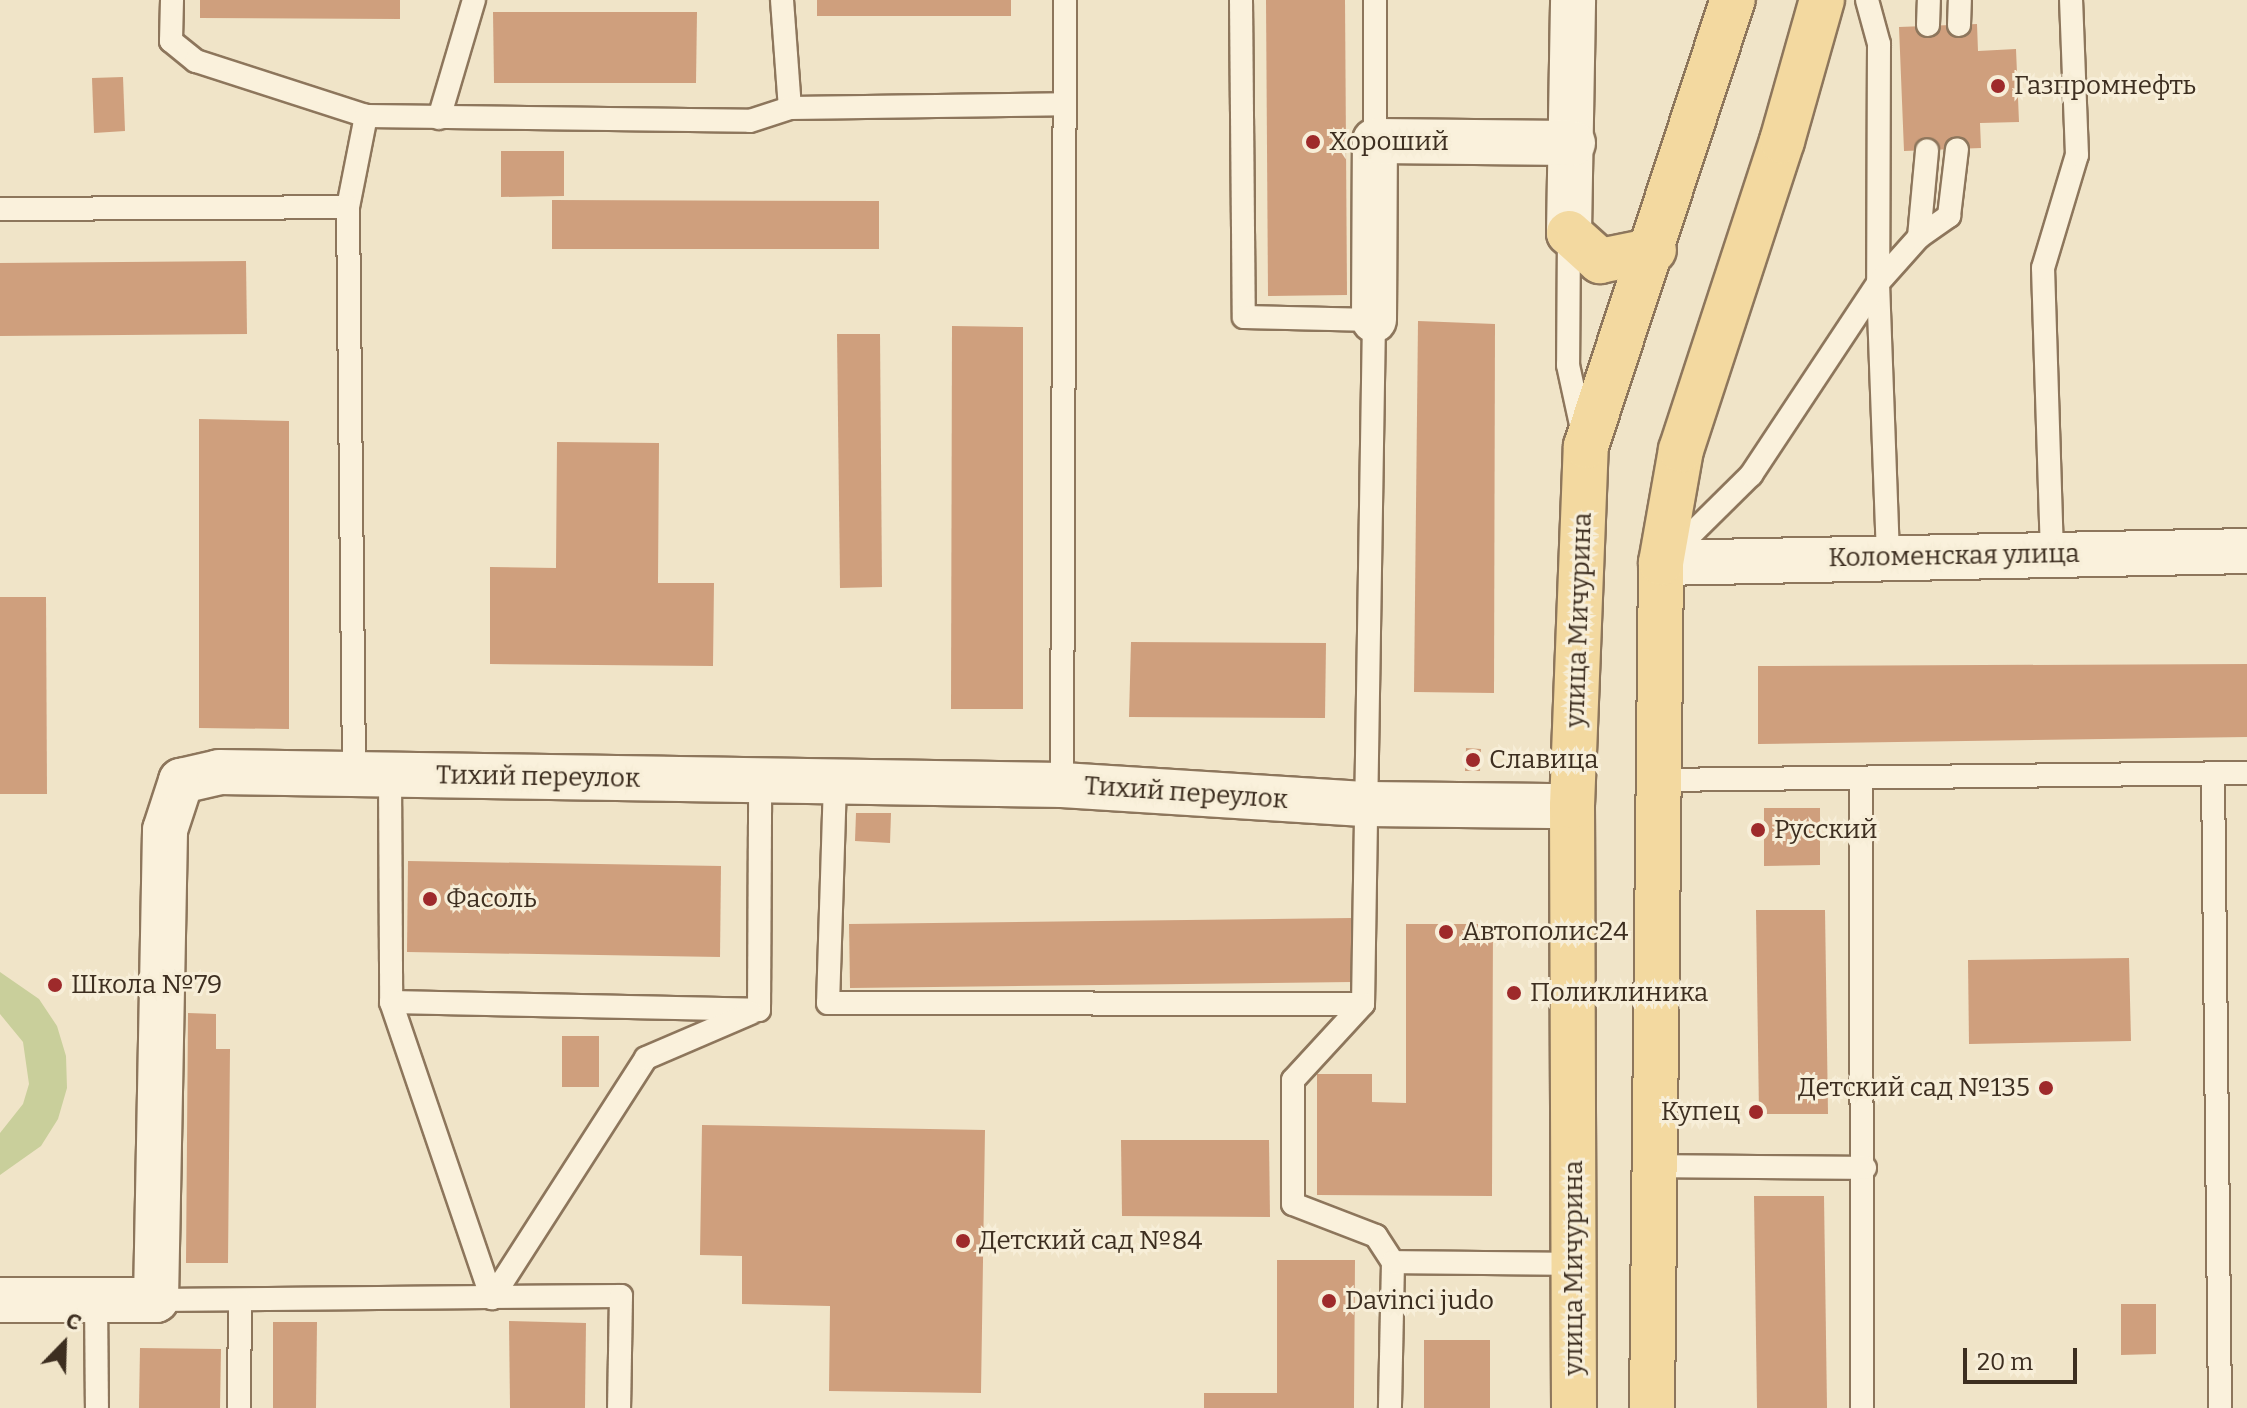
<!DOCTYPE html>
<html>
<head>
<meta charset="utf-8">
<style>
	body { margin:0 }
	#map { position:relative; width:2247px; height:1408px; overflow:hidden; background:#f0e4c8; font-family:Bitter,serif }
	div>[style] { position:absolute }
	.green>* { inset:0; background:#c9cf9b }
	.building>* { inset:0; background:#cf9f7d }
	.roads { filter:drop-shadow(2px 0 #8d765c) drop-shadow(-2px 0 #8d765c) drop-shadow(0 2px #8d765c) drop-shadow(0 -2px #8d765c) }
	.lane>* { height:22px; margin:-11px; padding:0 11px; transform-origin:11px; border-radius:11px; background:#faf1dc }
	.street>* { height:44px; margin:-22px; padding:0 22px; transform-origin:22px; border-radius:22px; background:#faf1dc }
	.primary>* { height:44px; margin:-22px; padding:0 22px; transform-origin:22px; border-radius:22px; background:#f3d9a0 }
	.dots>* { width:22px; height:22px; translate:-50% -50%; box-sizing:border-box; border:4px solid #f7eed8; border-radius:50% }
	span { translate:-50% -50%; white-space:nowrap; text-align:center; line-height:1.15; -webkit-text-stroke:6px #f7eed8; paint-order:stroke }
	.poi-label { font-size:26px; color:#3d2e20 }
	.left { translate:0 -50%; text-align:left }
	.right { translate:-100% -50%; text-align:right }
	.street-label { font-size:26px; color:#3d2e20 }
	.north { position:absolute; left:24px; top:1304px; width:80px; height:80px; -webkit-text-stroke:6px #f7eed8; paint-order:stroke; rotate:23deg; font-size:22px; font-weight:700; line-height:32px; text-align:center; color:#3d2e20 }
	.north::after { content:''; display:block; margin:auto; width:28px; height:36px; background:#3d2e20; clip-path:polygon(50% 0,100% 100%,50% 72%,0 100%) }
	.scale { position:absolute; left:1963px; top:1348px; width:114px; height:36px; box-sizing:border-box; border:4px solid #3d2e20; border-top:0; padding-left:10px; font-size:24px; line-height:28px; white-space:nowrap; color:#3d2e20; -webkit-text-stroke:6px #f7eed8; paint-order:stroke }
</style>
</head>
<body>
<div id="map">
	<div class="green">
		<i style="clip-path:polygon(0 972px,39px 999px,57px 1026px,66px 1056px,67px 1088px,58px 1119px,41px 1146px,0 1175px,0 1133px,23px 1104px,29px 1084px,23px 1042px,0 1014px)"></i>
	</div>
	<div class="building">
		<i style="clip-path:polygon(200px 0,400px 0,400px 19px,200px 18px)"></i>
		<i style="clip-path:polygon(817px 0,1011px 0,1011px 16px,817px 16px)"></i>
		<i style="clip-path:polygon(1266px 0,1345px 0,1347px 295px,1268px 296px)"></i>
		<i style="clip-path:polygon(493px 12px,697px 12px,696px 83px,494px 83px)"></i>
		<i style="clip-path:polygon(1977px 24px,1978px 51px,2016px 49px,2019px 122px,1980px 123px,1981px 148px,1904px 151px,1899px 27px)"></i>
		<i style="clip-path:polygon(123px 77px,125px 131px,94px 133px,92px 78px)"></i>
		<i style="clip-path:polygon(501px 151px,564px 151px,564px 196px,501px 197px)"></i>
		<i style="clip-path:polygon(552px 200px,879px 201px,879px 249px,552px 249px)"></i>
		<i style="clip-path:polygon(246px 261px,247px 334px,0 336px,0 263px)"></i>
		<i style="clip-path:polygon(1418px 321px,1495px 324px,1494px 693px,1414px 692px)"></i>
		<i style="clip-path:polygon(952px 326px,1023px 327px,1023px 709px,951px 709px)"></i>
		<i style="clip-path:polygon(837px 334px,880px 334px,882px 587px,840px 588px)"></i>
		<i style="clip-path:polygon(199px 419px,289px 421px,289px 729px,199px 728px)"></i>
		<i style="clip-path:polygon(557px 442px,659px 443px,658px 583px,714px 583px,713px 666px,490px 664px,490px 567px,556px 568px)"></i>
		<i style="clip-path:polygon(0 597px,46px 597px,47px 794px,0 794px)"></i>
		<i style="clip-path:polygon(1131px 642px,1326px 643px,1325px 718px,1129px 717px)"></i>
		<i style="clip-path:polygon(2247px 664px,2247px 737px,1758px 744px,1758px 666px)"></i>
		<i style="clip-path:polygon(1466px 748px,1481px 749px,1480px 771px,1465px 771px)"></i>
		<i style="clip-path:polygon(1764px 808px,1820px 808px,1820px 865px,1764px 866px)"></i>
		<i style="clip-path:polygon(856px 813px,891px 813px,890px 843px,855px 841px)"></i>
		<i style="clip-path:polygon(408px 861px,721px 866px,720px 957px,407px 952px)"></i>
		<i style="clip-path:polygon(1756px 910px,1825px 910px,1828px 1114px,1759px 1114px)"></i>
		<i style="clip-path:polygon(1351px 918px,1352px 982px,850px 988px,849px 924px)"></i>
		<i style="clip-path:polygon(1406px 924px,1493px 924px,1492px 1196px,1317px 1195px,1317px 1074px,1372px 1074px,1372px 1102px,1406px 1103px)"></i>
		<i style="clip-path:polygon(2129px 958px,2131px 1041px,1969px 1044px,1968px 960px)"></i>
		<i style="clip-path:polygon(188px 1013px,216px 1014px,216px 1049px,230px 1049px,228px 1263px,186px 1263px)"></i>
		<i style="clip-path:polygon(562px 1036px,599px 1036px,599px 1087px,562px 1087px)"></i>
		<i style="clip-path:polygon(702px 1125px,985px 1130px,981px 1393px,829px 1391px,830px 1306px,742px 1304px,742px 1256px,700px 1255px)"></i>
		<i style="clip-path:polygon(1121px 1140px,1269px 1140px,1270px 1217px,1122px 1216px)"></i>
		<i style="clip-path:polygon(1754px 1196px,1824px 1196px,1827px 1408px,1757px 1408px)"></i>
		<i style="clip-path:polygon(1277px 1260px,1355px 1260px,1354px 1408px,1204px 1408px,1204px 1393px,1277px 1393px)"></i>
		<i style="clip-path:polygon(2121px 1304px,2156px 1304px,2156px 1354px,2121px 1355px)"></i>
		<i style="clip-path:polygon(509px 1321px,586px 1323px,585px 1408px,510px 1408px)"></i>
		<i style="clip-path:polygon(273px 1322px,317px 1322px,316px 1408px,273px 1408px)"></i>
		<i style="clip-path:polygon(1424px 1340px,1490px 1340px,1490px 1408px,1424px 1408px)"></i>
		<i style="clip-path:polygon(140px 1348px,221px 1349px,220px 1408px,139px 1408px)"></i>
	</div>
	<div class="roads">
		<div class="lane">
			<i style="left:172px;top:0;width:41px;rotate:91.4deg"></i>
			<i style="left:171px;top:41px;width:32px;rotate:39deg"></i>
			<i style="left:196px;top:61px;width:179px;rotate:17.9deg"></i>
			<i style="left:782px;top:0;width:108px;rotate:85.8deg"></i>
			<i style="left:1241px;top:0;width:317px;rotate:89.5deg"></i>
			<i style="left:1244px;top:317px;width:130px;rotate:1.3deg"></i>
			<i style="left:1374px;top:320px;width:684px;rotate:90.92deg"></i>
			<i style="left:1363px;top:1004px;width:103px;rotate:132.6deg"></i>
			<i style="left:1293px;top:1080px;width:124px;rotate:90deg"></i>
			<i style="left:1293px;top:1204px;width:89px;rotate:21.1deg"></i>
			<i style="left:1376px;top:1236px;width:31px;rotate:57deg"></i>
			<i style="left:1393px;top:1262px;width:146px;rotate:91.2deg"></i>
			<i style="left:1375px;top:0;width:141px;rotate:90deg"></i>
			<i style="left:1867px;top:0;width:46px;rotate:74.7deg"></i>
			<i style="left:1879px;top:44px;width:239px;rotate:90.2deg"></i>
			<i style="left:1878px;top:283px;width:273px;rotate:87.9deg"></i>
			<i style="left:1928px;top:25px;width:25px;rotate:-88deg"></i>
			<i style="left:1959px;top:25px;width:25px;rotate:-88deg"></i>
			<i style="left:439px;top:118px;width:123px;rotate:-73.5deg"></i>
			<i style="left:348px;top:207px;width:93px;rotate:-78.8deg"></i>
			<i style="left:366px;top:116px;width:384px;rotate:0.7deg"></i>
			<i style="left:750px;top:121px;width:42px;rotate:-18deg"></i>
			<i style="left:790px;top:108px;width:274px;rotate:-0.8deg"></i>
			<i style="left:0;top:209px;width:348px;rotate:-0.3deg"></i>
			<i style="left:348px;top:207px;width:567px;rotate:89.39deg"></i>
			<i style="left:1569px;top:234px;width:131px;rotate:90.4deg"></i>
			<i style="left:1568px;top:365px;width:71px;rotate:77.7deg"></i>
			<i style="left:1919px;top:237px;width:87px;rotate:-84.7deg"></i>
			<i style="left:2052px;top:554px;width:286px;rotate:-91.8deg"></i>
			<i style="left:2043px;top:268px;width:118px;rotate:-73.3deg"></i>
			<i style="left:2077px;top:155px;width:155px;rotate:-92.2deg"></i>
			<i style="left:1668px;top:557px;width:117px;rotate:-44.7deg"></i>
			<i style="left:1751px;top:475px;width:230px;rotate:-56.5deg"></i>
			<i style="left:1878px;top:283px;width:62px;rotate:-48.3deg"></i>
			<i style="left:1919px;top:237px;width:37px;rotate:-35deg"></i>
			<i style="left:1949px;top:216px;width:67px;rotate:-83.2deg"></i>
			<i style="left:2213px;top:774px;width:634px;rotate:89.37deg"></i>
			<i style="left:390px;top:776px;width:226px;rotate:89.7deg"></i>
			<i style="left:391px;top:1002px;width:368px;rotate:1.2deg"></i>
			<i style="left:759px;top:1010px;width:229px;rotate:-89.7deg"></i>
			<i style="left:1861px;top:779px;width:629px;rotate:89.91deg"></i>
			<i style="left:1658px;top:780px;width:589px;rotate:-0.68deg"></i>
			<i style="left:835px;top:782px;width:221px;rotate:91.8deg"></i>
			<i style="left:828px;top:1003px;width:535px;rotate:0.11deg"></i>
			<i style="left:1062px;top:785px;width:785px;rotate:-89.78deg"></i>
			<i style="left:391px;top:1002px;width:313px;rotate:71.2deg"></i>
			<i style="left:1651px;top:1166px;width:214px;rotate:0.5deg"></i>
			<i style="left:1393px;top:1262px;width:181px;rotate:0.6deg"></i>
			<i style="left:96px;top:1298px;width:110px;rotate:89.5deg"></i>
			<i style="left:492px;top:1298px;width:285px;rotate:-57.3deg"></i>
			<i style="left:646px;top:1058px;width:114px;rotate:-23.2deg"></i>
			<i style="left:156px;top:1300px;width:465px;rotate:-0.5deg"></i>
			<i style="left:621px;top:1296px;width:112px;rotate:91deg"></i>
			<i style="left:239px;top:1408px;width:108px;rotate:-89.5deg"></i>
		</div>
		<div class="street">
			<i style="left:1569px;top:233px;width:233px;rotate:-89deg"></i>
			<i style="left:1374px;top:320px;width:179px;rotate:-89.7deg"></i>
			<i style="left:1375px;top:141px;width:198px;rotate:0.6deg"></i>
			<i style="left:1661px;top:563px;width:586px;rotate:-1.17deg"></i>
			<i style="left:0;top:1300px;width:156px"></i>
			<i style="left:156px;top:1300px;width:470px;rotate:-88.9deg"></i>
			<i style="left:165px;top:830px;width:52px;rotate:-71.9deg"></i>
			<i style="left:181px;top:781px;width:39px;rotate:-13deg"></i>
			<i style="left:219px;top:772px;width:843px;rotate:0.88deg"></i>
			<i style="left:1062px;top:785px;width:306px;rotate:3.6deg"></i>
			<i style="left:1367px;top:804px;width:205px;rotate:0.6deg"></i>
		</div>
		<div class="primary">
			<i style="left:1569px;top:233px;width:42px;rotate:42.1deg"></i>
			<i style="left:1600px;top:261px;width:55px;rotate:-11.5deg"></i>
			<i style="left:1574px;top:1408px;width:602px;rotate:-90.19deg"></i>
			<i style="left:1572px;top:806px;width:360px;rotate:-87.8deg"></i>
			<i style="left:1586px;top:446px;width:470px;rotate:-71.8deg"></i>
			<i style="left:1652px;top:1408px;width:845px;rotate:-89.39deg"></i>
			<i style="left:1661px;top:563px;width:115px;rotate:-80deg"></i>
			<i style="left:1681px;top:450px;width:325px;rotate:-71.9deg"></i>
			<i style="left:1782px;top:141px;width:147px;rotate:-74.2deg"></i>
		</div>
	</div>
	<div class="dots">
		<i style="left:1998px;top:86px;background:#9e2a2b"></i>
		<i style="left:1313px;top:142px;background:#9e2a2b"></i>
		<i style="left:1473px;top:760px;background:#9e2a2b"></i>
		<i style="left:1758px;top:830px;background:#9e2a2b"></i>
		<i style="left:430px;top:899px;background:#9e2a2b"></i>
		<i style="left:1446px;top:932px;background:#9e2a2b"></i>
		<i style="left:55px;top:985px;background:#9e2a2b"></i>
		<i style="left:1514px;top:993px;background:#9e2a2b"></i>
		<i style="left:2046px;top:1088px;background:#9e2a2b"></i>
		<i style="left:1756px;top:1112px;background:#9e2a2b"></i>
		<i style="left:963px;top:1241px;background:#9e2a2b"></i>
		<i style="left:1329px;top:1301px;background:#9e2a2b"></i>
	</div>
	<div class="poi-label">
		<span class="left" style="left:2014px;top:86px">Газпромнефть</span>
		<span class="left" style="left:1329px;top:142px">Хороший</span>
		<span class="left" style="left:1489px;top:760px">Славица</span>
		<span class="left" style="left:1774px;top:830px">Русский</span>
		<span class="left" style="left:446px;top:899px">Фасоль</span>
		<span class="left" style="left:1462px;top:932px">Автополис24</span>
		<span class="left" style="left:71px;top:985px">Школа №79</span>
		<span class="left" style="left:1530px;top:993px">Поликлиника</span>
		<span class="right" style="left:2030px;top:1088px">Детский сад №135</span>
		<span class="right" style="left:1740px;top:1112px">Купец</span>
		<span class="left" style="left:979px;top:1241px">Детский сад №84</span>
		<span class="left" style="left:1345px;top:1301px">Davinci judo</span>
	</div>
	<div class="street-label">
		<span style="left:1954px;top:556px;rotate:-1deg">Коломенская улица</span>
		<span style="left:1579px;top:620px;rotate:-88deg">улица Мичурина</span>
		<span style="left:538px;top:777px;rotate:1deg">Тихий переулок</span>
		<span style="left:1186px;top:793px;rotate:4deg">Тихий переулок</span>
		<span style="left:1574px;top:1268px;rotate:-90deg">улица Мичурина</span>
	</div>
	<div class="north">С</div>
	<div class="scale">20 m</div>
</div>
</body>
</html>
